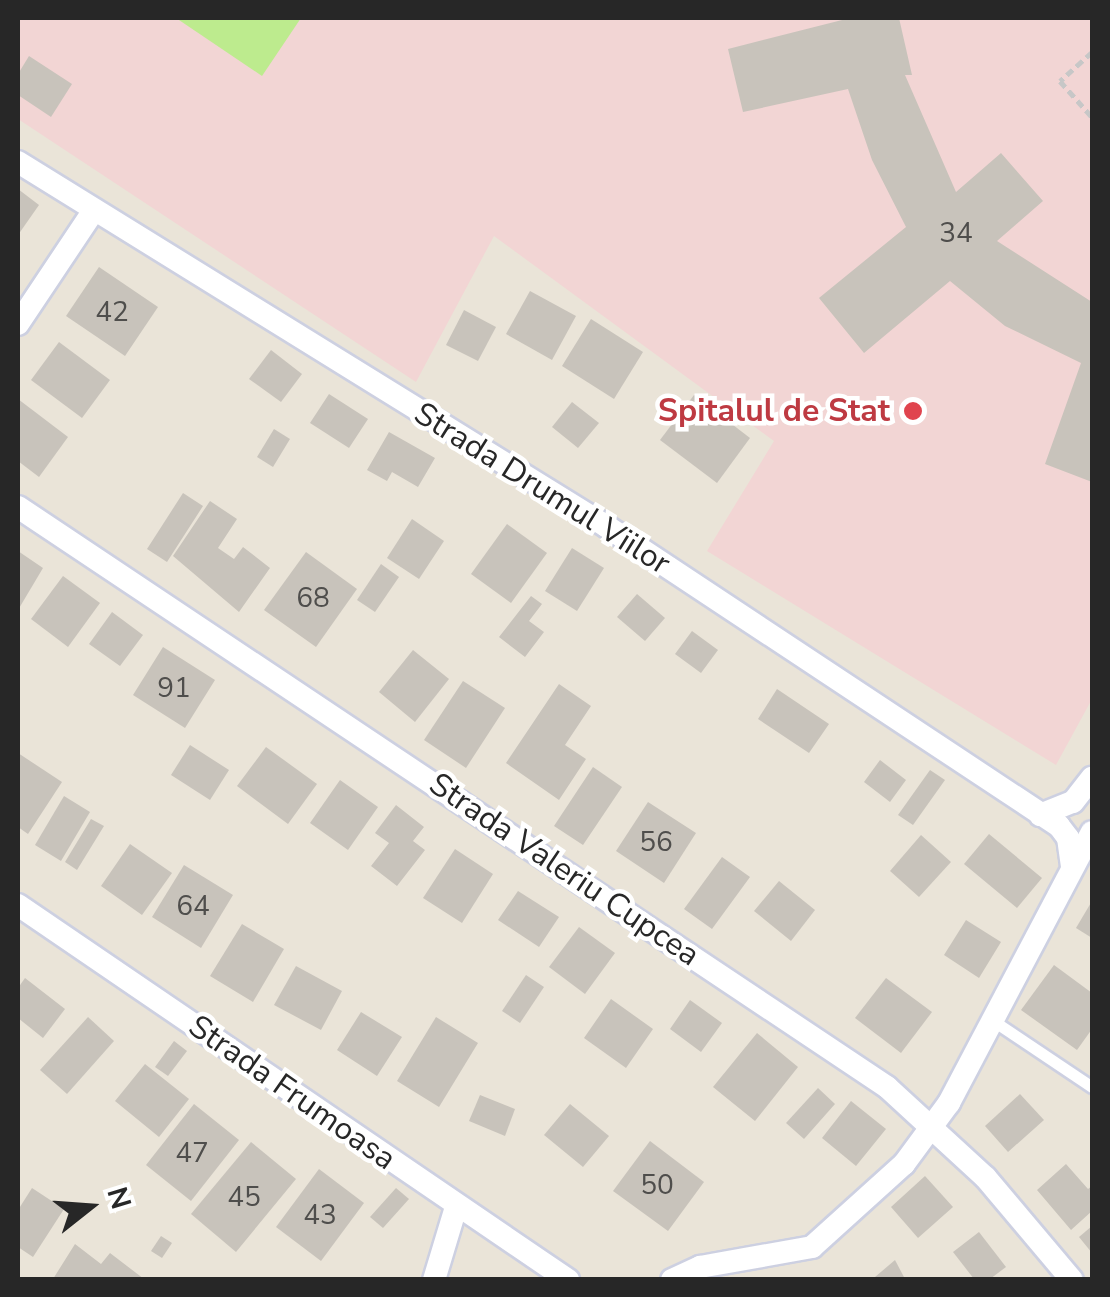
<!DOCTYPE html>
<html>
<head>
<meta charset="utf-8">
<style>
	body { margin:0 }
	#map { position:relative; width:1110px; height:1297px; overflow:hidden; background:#eae4d8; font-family:"Nunito Sans",sans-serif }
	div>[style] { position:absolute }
	.medical>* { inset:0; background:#f2d5d4 }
	.pitch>* { inset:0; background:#bdeb8e }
	.building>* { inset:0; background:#c8c3bb }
	.path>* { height:5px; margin-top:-2.5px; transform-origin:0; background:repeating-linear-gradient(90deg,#c7c7c7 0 8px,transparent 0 13px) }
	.roads { filter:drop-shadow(2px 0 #cdd0e1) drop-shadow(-2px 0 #cdd0e1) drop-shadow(0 2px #cdd0e1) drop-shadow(0 -2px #cdd0e1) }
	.service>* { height:11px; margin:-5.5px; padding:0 5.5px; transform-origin:5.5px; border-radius:5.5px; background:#fff }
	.minor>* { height:22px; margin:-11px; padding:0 11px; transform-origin:11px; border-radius:11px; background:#fff }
	.dots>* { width:28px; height:28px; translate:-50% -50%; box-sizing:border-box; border:5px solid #fff; border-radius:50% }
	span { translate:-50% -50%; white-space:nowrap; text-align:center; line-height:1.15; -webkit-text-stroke:9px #fff; paint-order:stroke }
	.number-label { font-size:28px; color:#4f4e4c }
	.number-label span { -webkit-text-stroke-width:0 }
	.health-label { font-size:32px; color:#be3a42; font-weight:700 }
	.right { translate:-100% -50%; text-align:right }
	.street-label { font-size:32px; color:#272727 }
	.frame { position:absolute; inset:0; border:20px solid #272727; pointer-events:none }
	.north { position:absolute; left:40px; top:1157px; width:100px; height:100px; -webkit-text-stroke:8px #fff; paint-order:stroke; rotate:73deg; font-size:28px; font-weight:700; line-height:40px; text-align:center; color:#272727 }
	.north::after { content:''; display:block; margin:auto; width:35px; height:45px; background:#272727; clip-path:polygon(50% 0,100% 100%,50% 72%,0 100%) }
</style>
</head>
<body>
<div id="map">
	<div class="medical">
		<i style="clip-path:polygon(18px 18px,1092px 18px,1092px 699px,1056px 765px,707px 551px,774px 441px,494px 236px,416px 382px,18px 119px)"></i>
	</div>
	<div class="pitch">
		<i style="clip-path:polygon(176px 18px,301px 18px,262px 76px)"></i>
	</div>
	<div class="building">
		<i style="clip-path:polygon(850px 18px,899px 18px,912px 75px,905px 75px,956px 192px,1001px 153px,1043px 201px,997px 241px,1092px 302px,1092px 482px,1045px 464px,1081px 363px,1005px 326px,950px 281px,864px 353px,819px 298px,906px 227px,872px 160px,848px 89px,743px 112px,728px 49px)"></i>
		<i style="clip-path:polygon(29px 56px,72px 84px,51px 117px,18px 95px,18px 74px)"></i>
		<i style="clip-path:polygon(18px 189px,39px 205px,18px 235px)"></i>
		<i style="clip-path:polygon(99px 267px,158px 307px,125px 356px,66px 316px)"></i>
		<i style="clip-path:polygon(530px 291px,576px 316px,552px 360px,506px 334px)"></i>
		<i style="clip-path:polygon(464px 310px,496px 327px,478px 361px,446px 345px)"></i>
		<i style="clip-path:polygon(591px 319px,643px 352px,614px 399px,562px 366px)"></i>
		<i style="clip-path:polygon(59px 342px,110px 380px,82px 418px,31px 380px)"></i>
		<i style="clip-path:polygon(271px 350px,302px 374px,281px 402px,249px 379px)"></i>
		<i style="clip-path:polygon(329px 394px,368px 419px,349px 448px,310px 423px)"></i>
		<i style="clip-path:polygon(694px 395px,750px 438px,717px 483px,660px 440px)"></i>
		<i style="clip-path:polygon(18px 399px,68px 437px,39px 477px,18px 461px)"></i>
		<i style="clip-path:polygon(572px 402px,599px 423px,578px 448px,552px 427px)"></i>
		<i style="clip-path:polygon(274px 429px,290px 439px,273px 467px,257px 457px)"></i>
		<i style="clip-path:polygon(389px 432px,435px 458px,418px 487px,392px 472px,387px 481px,367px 470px)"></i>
		<i style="clip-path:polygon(183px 493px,203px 506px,167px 562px,147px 549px)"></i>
		<i style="clip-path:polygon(210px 501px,237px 519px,218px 548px,234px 559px,243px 547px,270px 568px,239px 612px,173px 556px)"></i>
		<i style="clip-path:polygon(412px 519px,444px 541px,419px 579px,387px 558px)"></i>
		<i style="clip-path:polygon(507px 524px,547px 553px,511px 603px,471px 574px)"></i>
		<i style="clip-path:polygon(572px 548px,604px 568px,577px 611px,545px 591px)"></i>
		<i style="clip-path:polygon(18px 551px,43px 568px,18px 610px)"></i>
		<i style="clip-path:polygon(306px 552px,357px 589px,316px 647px,264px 610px)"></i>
		<i style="clip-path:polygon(381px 564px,399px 577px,375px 612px,357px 600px)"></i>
		<i style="clip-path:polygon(63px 576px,100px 603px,68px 647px,31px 619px)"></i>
		<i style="clip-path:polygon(637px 594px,665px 618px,645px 641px,617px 617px)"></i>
		<i style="clip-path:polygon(531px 596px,542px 604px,529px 621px,544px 632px,525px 657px,499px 637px)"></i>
		<i style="clip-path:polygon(112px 612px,143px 635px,120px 666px,89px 644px)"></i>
		<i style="clip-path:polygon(692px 631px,718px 650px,701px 673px,675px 654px)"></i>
		<i style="clip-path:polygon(163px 647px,215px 680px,185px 728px,133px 695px)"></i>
		<i style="clip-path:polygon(413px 650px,449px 679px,415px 722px,379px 692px)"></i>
		<i style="clip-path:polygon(463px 681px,505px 708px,466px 768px,424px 740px)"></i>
		<i style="clip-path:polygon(559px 684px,591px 706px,565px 745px,586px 759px,559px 800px,506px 763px)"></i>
		<i style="clip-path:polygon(777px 689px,829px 724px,809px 753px,758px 719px)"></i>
		<i style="clip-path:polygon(190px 745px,229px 770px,210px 800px,171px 775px)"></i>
		<i style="clip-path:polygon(266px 747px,317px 784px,288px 824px,237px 786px)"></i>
		<i style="clip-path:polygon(18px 753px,62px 782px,28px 834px,18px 827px)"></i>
		<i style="clip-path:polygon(880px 760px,906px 780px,890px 802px,864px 782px)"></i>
		<i style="clip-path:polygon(593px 767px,622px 787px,583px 845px,554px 826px)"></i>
		<i style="clip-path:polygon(930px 770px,945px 780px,913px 825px,898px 815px)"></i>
		<i style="clip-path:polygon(340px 780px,378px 807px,348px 850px,310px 823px)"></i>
		<i style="clip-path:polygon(64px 796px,90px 812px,61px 861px,35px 845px)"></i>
		<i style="clip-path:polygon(648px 802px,696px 833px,664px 883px,616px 851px)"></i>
		<i style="clip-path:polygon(396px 805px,424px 827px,413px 841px,425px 850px,397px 886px,371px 866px,389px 843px,375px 833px)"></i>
		<i style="clip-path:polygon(91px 819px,104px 826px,77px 870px,65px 862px)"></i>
		<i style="clip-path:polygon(989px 834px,1042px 878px,1017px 908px,964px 864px)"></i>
		<i style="clip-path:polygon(921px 835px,951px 862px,919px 897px,890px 871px)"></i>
		<i style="clip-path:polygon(130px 844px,172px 873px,142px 915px,101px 886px)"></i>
		<i style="clip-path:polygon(455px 849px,493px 874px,462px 923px,423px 898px)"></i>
		<i style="clip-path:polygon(722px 857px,750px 877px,712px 929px,684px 909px)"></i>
		<i style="clip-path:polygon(184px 865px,233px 895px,201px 948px,152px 917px)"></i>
		<i style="clip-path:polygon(779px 881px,815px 910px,791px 941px,754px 911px)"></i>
		<i style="clip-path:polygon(518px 891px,559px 917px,539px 947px,498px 920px)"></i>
		<i style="clip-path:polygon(1092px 901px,1092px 938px,1076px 928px)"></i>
		<i style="clip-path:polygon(966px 920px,1001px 942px,979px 978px,944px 955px)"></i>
		<i style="clip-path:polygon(242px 924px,284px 949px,253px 1002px,210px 976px)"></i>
		<i style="clip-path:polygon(579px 927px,615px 953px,585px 994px,549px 967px)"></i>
		<i style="clip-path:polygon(1054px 965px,1092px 993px,1092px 1029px,1077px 1050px,1021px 1010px)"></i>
		<i style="clip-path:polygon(296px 966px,342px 991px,321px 1030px,274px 1005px)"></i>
		<i style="clip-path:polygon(526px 975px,544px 987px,520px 1023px,502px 1011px)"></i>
		<i style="clip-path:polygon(25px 978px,65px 1009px,43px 1038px,18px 1018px,18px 988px)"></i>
		<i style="clip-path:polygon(886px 978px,932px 1012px,901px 1053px,855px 1018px)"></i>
		<i style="clip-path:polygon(611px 999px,653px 1029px,626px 1068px,584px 1038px)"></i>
		<i style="clip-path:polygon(690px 1000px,722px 1023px,701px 1052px,670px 1029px)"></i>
		<i style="clip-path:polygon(361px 1012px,402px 1037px,377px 1076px,337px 1050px)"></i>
		<i style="clip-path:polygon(88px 1017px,114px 1041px,67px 1094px,40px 1070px)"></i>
		<i style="clip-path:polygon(436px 1017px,478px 1043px,439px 1107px,397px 1081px)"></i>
		<i style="clip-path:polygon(757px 1033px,798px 1067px,755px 1121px,713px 1087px)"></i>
		<i style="clip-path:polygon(174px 1041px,187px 1051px,168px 1076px,155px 1067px)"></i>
		<i style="clip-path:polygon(145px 1064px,189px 1099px,159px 1137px,115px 1101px)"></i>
		<i style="clip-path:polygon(818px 1088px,835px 1104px,804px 1139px,786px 1123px)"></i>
		<i style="clip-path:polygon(1020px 1094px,1044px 1120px,1008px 1152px,985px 1126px)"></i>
		<i style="clip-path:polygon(480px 1095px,515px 1109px,505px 1136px,469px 1121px)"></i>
		<i style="clip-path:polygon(851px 1101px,886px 1129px,856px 1166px,822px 1138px)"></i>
		<i style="clip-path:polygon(194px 1104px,239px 1140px,191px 1201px,146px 1165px)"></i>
		<i style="clip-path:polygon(570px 1104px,609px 1136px,583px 1167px,544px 1135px)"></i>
		<i style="clip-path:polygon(650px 1141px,704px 1182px,668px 1231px,613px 1191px)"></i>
		<i style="clip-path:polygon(251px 1142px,296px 1179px,236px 1252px,191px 1214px)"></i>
		<i style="clip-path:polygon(1066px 1164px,1088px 1189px,1092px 1186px,1092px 1211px,1071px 1230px,1037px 1190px)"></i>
		<i style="clip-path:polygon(319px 1169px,364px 1203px,321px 1261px,276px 1227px)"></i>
		<i style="clip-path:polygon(925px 1176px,953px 1207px,918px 1238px,891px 1207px)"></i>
		<i style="clip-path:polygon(32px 1188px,64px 1209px,33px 1257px,18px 1247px,18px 1210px)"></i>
		<i style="clip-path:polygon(396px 1188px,409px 1199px,383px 1228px,370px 1217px)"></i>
		<i style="clip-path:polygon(1092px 1226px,1092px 1253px,1079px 1237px)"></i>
		<i style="clip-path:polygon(979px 1232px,1006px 1267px,990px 1279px,974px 1279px,953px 1252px)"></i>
		<i style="clip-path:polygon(161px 1236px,172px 1243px,162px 1258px,151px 1251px)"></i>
		<i style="clip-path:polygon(75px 1244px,101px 1264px,110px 1253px,144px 1279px,53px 1279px)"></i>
		<i style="clip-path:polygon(895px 1260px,905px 1279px,877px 1279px,875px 1277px)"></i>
	</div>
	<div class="path">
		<i style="left:1092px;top:52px;width:43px;rotate:137.8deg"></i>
		<i style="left:1060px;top:81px;width:48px;rotate:48.4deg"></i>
	</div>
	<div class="roads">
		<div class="service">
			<i style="left:992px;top:1020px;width:120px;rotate:33.8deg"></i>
		</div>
		<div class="minor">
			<i style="left:18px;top:162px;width:692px;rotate:31.76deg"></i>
			<i style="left:606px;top:526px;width:543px;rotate:33.51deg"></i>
			<i style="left:1059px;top:826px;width:15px;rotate:53deg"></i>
			<i style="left:1068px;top:838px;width:28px;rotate:82deg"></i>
			<i style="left:18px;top:324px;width:137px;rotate:-56.3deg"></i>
			<i style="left:18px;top:507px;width:1045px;rotate:33.72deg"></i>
			<i style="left:887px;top:1087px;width:134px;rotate:42.6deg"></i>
			<i style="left:986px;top:1178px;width:133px;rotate:49.9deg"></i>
			<i style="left:1040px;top:815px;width:35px;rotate:-22deg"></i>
			<i style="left:1073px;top:802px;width:31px;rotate:-52deg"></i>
			<i style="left:18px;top:905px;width:666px;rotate:34.29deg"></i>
			<i style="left:434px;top:1280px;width:76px;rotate:-73.2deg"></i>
			<i style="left:672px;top:1280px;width:31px;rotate:-25deg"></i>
			<i style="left:700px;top:1267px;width:114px;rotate:-10.1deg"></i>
			<i style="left:812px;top:1247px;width:124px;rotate:-42.1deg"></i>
			<i style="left:904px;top:1164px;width:76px;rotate:-53.6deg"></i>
			<i style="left:949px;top:1103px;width:306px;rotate:-62.2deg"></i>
		</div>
	</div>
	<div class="dots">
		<i style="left:913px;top:411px;background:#e0444e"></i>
	</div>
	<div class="number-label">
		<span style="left:956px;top:233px">34</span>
		<span style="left:112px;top:312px">42</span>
		<span style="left:313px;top:598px">68</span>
		<span style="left:174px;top:688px">91</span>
		<span style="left:656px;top:842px">56</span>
		<span style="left:193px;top:906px">64</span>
		<span style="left:192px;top:1153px">47</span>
		<span style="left:657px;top:1185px">50</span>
		<span style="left:244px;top:1197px">45</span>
		<span style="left:320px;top:1215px">43</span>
	</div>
	<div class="health-label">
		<span class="right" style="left:890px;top:411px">Spitalul de Stat</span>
	</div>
	<div class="street-label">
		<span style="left:542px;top:489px;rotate:32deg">Strada Drumul Viilor</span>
		<span style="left:564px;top:870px;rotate:34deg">Strada Valeriu Cupcea</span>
		<span style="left:292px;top:1093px;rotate:35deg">Strada Frumoasa</span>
	</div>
	<div class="frame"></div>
	<div class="north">N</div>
</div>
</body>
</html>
